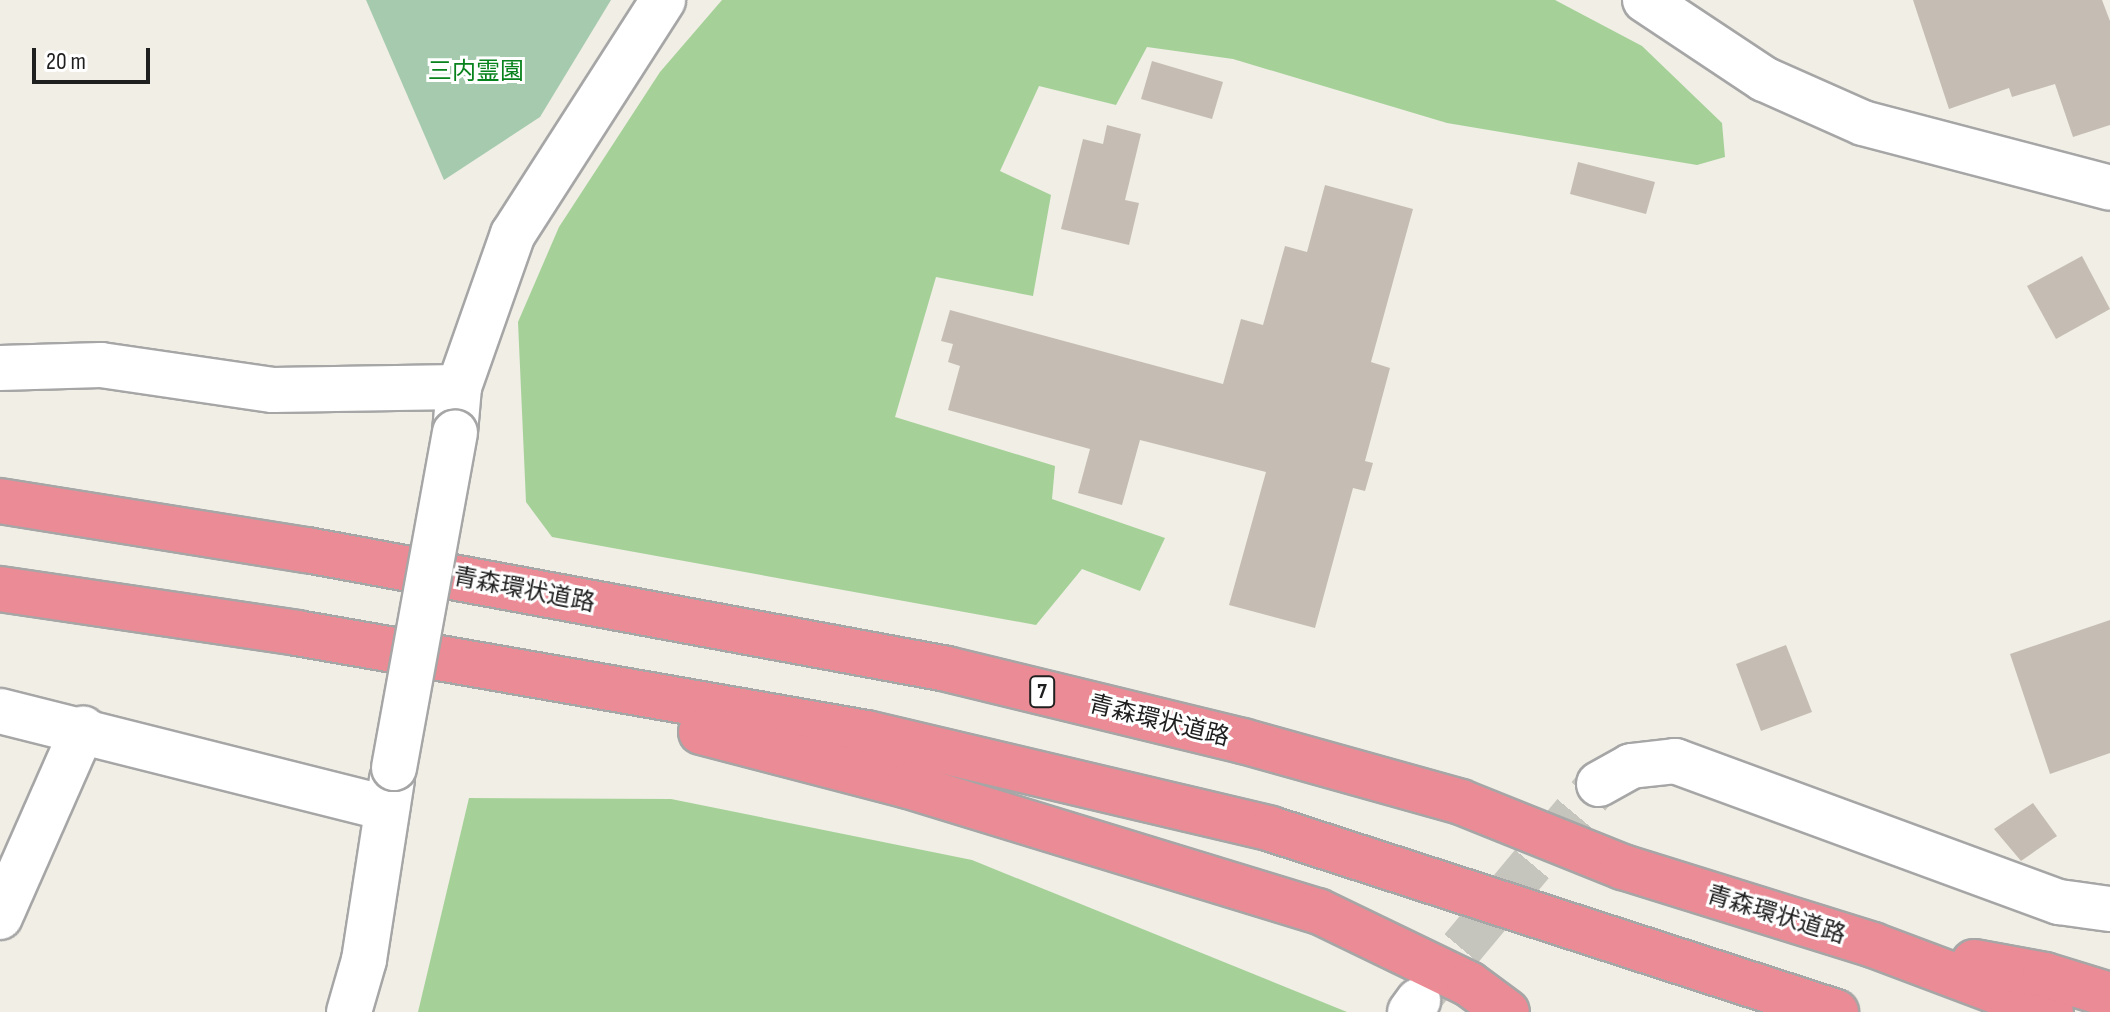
<!DOCTYPE html>
<html>
<head>
<meta charset="utf-8">
<style>
	body { margin:0 }
	#map { position:relative; width:2110px; height:1012px; overflow:hidden; background:#f0eee5; font-family:"Sofia Sans Condensed","Noto Sans JP",sans-serif }
	div>[style] { position:absolute }
	.forest>* { inset:0; background:#a5d199 }
	.cemetery>* { inset:0; background:#a6caae }
	.building>* { inset:0; background:#c5bdb4 }
	.minor-tunnel>* { height:44px; margin-top:-22px; transform-origin:0; background:repeating-linear-gradient(90deg,#c6c5bd 0 44px,transparent 0 66px) }
	.roads { filter:drop-shadow(2px 0 #a6a6a6) drop-shadow(-2px 0 #a6a6a6) drop-shadow(0 2px #a6a6a6) drop-shadow(0 -2px #a6a6a6) }
	.minor>* { height:44px; margin:-22px; padding:0 22px; transform-origin:22px; border-radius:22px; background:#fff }
	.highway>* { height:44px; margin:-22px; padding:0 22px; transform-origin:22px; border-radius:22px; background:#ea8b95 }
	.bridges { filter:drop-shadow(2px 0 #a6a6a6) drop-shadow(-2px 0 #a6a6a6) drop-shadow(0 2px #a6a6a6) drop-shadow(0 -2px #a6a6a6) }
	.minor-bridge>* { height:44px; margin:-22px; padding:0 22px; transform-origin:22px; border-radius:22px; background:#fff }
	span { translate:-50% -50%; white-space:nowrap; text-align:center; line-height:1.15; -webkit-text-stroke:6px #fff; paint-order:stroke }
	.shield-label span { padding:2px 6px; background:#fff; border:2px solid; border-radius:6px; -webkit-text-stroke-width:0 }
	.shield-label { font-size:22px; color:#1f1f1f; font-weight:700 }
	.park-label { font-size:24px; color:#08821c }
	.street-label { font-size:24px; color:#1f1f1f }
	.scale { position:absolute; left:32px; top:48px; width:118px; height:36px; box-sizing:border-box; border:4px solid #1f1f1f; border-top:0; padding-left:10px; font-size:24px; line-height:28px; white-space:nowrap; color:#1f1f1f; -webkit-text-stroke:6px #fff; paint-order:stroke }
</style>
</head>
<body>
<div id="map">
	<div class="forest">
		<i style="clip-path:polygon(722px 0,1555px 0,1642px 46px,1722px 123px,1725px 157px,1697px 165px,1447px 123px,1233px 59px,1147px 47px,1116px 105px,1039px 86px,1000px 171px,1051px 195px,1033px 296px,936px 277px,895px 417px,1055px 466px,1052px 499px,1165px 538px,1140px 591px,1082px 569px,1036px 625px,552px 537px,526px 502px,518px 322px,559px 227px,660px 72px)"></i>
		<i style="clip-path:polygon(469px 798px,671px 799px,972px 860px,1347px 1012px,418px 1012px)"></i>
	</div>
	<div class="cemetery">
		<i style="clip-path:polygon(366px 0,611px 0,540px 117px,444px 180px)"></i>
	</div>
	<div class="building">
		<i style="clip-path:polygon(1913px 0,2102px 0,2110px 21px,2110px 125px,2073px 137px,2055px 84px,2012px 97px,2009px 88px,1949px 109px)"></i>
		<i style="clip-path:polygon(1152px 61px,1223px 82px,1212px 119px,1141px 99px)"></i>
		<i style="clip-path:polygon(1107px 125px,1141px 134px,1125px 200px,1139px 203px,1129px 245px,1061px 229px,1083px 139px,1103px 144px)"></i>
		<i style="clip-path:polygon(1578px 162px,1655px 182px,1646px 214px,1570px 194px)"></i>
		<i style="clip-path:polygon(1325px 185px,1413px 209px,1371px 362px,1390px 368px,1365px 461px,1373px 463px,1365px 491px,1353px 488px,1315px 628px,1229px 605px,1266px 472px,1140px 440px,1122px 505px,1078px 493px,1090px 449px,948px 410px,960px 366px,948px 362px,953px 344px,941px 341px,950px 310px,1223px 384px,1241px 319px,1263px 325px,1285px 246px,1307px 252px)"></i>
		<i style="clip-path:polygon(2082px 256px,2110px 309px,2056px 339px,2027px 286px)"></i>
		<i style="clip-path:polygon(2110px 620px,2110px 753px,2050px 774px,2010px 654px)"></i>
		<i style="clip-path:polygon(1786px 645px,1812px 712px,1761px 731px,1736px 664px)"></i>
		<i style="clip-path:polygon(2033px 803px,2057px 836px,2021px 861px,1994px 829px)"></i>
	</div>
	<div class="minor-tunnel">
		<i style="left:1419px;top:999px;width:280px;rotate:-50.1deg"></i>
	</div>
	<div class="roads">
		<div class="minor">
			<i style="left:1645px;top:0;width:143px;rotate:33.6deg"></i>
			<i style="left:1764px;top:79px;width:108px;rotate:24deg"></i>
			<i style="left:1863px;top:123px;width:255px;rotate:14.7deg"></i>
			<i style="left:0;top:368px;width:101px;rotate:-1.7deg"></i>
			<i style="left:101px;top:365px;width:174px;rotate:8.3deg"></i>
			<i style="left:273px;top:390px;width:186px;rotate:-0.9deg"></i>
			<i style="left:455px;top:432px;width:45px;rotate:-84.9deg"></i>
			<i style="left:459px;top:387px;width:162px;rotate:-70.6deg"></i>
			<i style="left:513px;top:234px;width:278px;rotate:-57.3deg"></i>
			<i style="left:0;top:711px;width:399px;rotate:14.1deg"></i>
			<i style="left:1599px;top:784px;width:37px;rotate:-29deg"></i>
			<i style="left:1631px;top:766px;width:44px;rotate:-6.5deg"></i>
			<i style="left:1675px;top:761px;width:409px;rotate:20.2deg"></i>
			<i style="left:2059px;top:902px;width:51px;rotate:7.8deg"></i>
			<i style="left:0;top:917px;width:206px;rotate:-66.2deg"></i>
			<i style="left:349px;top:1012px;width:54px;rotate:-73.9deg"></i>
			<i style="left:364px;top:960px;width:183px;rotate:-81.2deg"></i>
			<i style="left:1410px;top:1012px;width:14px;rotate:-54deg"></i>
		</div>
		<div class="highway">
			<i style="left:0;top:501px;width:311px;rotate:9.1deg"></i>
			<i style="left:307px;top:550px;width:651px;rotate:10.53deg"></i>
			<i style="left:947px;top:669px;width:305px;rotate:13.7deg"></i>
			<i style="left:1243px;top:741px;width:226px;rotate:15.6deg"></i>
			<i style="left:1461px;top:802px;width:175px;rotate:21.9deg"></i>
			<i style="left:1623px;top:867px;width:262px;rotate:17.3deg"></i>
			<i style="left:1873px;top:945px;width:190px;rotate:20.6deg"></i>
			<i style="left:0;top:589px;width:300px;rotate:8.4deg"></i>
			<i style="left:297px;top:633px;width:578px;rotate:9.97deg"></i>
			<i style="left:866px;top:733px;width:416px;rotate:13.3deg"></i>
			<i style="left:1271px;top:829px;width:594px;rotate:17.95deg"></i>
			<i style="left:701px;top:732px;width:214px;rotate:14.6deg"></i>
			<i style="left:908px;top:786px;width:429px;rotate:17deg"></i>
			<i style="left:1318px;top:911px;width:168px;rotate:25.8deg"></i>
			<i style="left:1469px;top:984px;width:47px;rotate:36.4deg"></i>
			<i style="left:1974px;top:962px;width:72px;rotate:10.4deg"></i>
			<i style="left:2045px;top:975px;width:68px;rotate:17.1deg"></i>
		</div>
	</div>
	<div class="bridges">
		<div class="minor-bridge">
			<i style="left:394px;top:768px;width:341px;rotate:-79.7deg"></i>
		</div>
	</div>
	<div class="shield-label">
		<span style="left:1042px;top:692px">7</span>
	</div>
	<div class="park-label">
		<span style="left:476px;top:72px">三内霊園</span>
	</div>
	<div class="street-label">
		<span style="left:524px;top:590px;rotate:11deg">青森環状道路</span>
		<span style="left:1159px;top:721px;rotate:14deg">青森環状道路</span>
		<span style="left:1776px;top:915px;rotate:17deg">青森環状道路</span>
	</div>
	<div class="scale">20 m</div>
</div>
</body>
</html>
